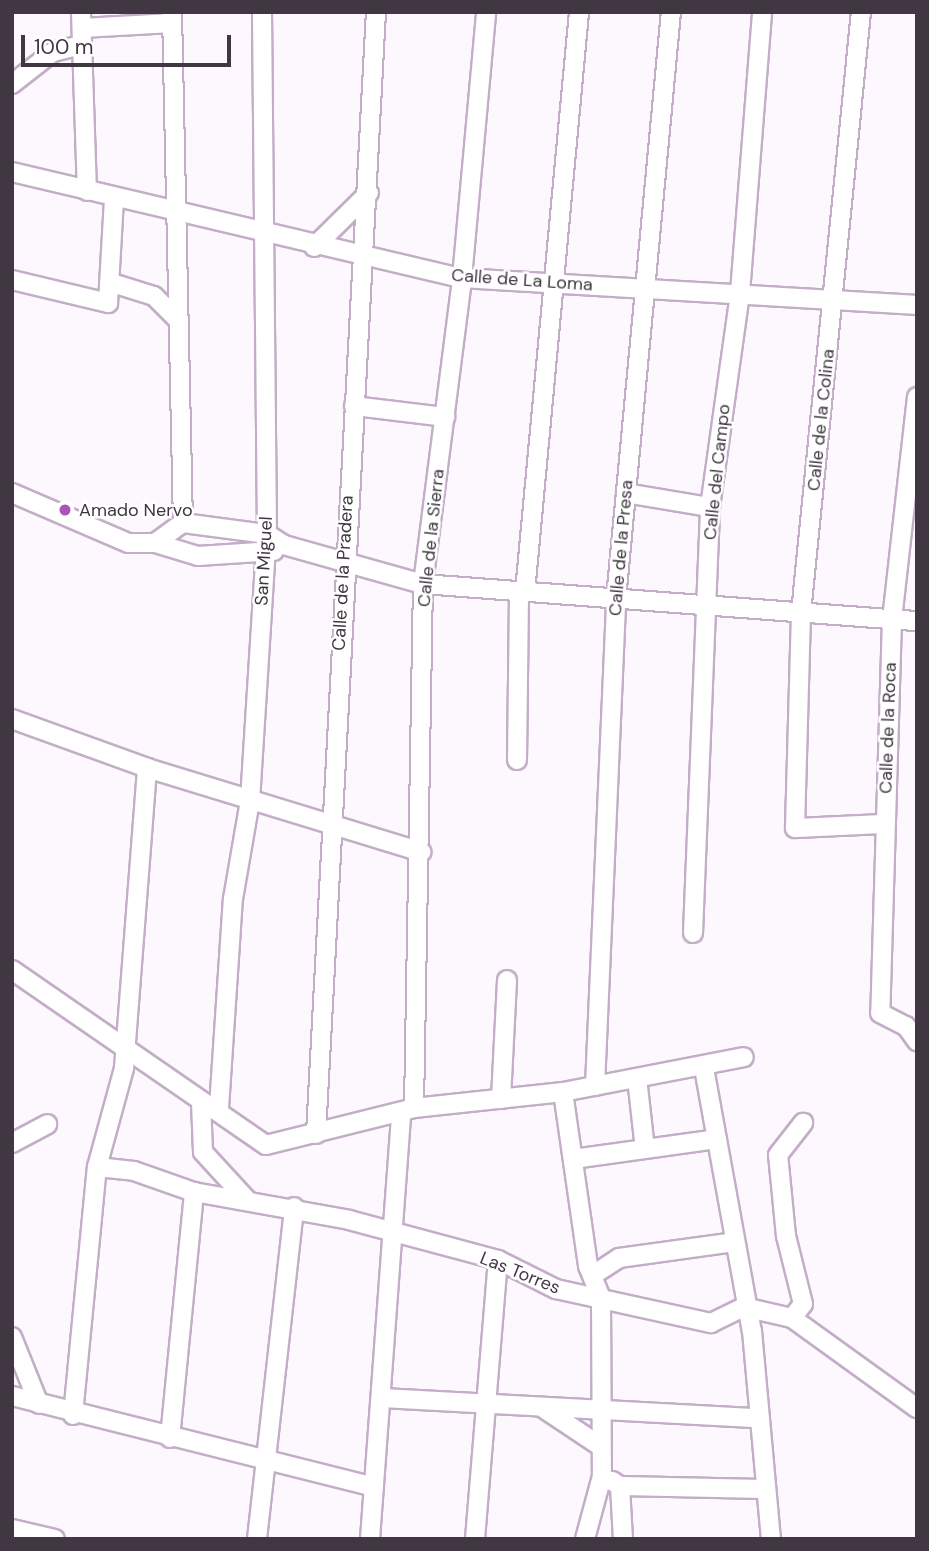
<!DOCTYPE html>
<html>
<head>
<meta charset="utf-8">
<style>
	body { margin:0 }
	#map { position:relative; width:929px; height:1551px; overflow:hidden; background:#fcf8fd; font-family:"DM Sans",sans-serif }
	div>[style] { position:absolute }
	.roads { filter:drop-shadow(2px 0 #c3adc7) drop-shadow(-2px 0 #c3adc7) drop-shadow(0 2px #c3adc7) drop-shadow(0 -2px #c3adc7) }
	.minor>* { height:18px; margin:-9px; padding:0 9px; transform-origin:9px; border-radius:9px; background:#fff }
	.dots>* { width:19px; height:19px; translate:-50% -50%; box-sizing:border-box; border:4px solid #fff; border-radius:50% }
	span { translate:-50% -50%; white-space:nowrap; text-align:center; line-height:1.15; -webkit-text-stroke:5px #fff; paint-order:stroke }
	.street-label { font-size:18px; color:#403742 }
	.poi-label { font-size:18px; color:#403742 }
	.left { translate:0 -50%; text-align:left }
	.frame { position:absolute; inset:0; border:14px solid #403742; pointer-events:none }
	.scale { position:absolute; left:21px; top:35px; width:210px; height:32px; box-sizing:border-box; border:4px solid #403742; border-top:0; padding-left:9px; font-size:21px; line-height:24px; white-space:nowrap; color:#403742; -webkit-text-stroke:5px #fff; paint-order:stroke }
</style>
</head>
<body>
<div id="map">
	<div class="roads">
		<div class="minor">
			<i style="left:81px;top:12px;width:179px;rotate:88.1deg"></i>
			<i style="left:172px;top:12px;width:511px;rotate:88.77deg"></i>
			<i style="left:861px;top:12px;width:604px;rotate:95.7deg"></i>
			<i style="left:801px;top:613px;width:215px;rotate:91.6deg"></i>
			<i style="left:795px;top:828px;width:89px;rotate:-2.6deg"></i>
			<i style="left:82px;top:28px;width:90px;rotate:-3.2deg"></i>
			<i style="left:12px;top:84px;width:52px;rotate:-38deg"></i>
			<i style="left:53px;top:52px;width:29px;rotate:-14deg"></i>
			<i style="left:12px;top:172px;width:462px;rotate:13.3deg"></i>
			<i style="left:462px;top:278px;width:456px;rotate:3.4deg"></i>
			<i style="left:314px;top:247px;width:77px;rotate:-44.5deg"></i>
			<i style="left:12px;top:280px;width:99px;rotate:13.5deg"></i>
			<i style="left:108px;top:303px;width:105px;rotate:-86.7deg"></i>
			<i style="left:109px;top:282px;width:47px;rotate:17.3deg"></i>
			<i style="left:154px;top:296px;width:35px;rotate:45deg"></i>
			<i style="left:917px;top:397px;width:223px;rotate:96.4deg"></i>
			<i style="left:892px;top:619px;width:394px;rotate:91.7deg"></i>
			<i style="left:880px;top:1013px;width:29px;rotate:27deg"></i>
			<i style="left:906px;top:1026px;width:19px;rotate:54deg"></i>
			<i style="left:354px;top:406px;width:92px;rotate:6.9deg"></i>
			<i style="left:12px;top:493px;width:126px;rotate:23.3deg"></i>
			<i style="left:128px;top:543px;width:27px"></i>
			<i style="left:155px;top:543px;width:34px;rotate:-36deg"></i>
			<i style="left:183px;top:523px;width:85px;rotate:7.5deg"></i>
			<i style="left:267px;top:534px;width:20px;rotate:33deg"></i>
			<i style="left:284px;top:545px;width:144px;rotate:15.7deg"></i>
			<i style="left:423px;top:584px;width:495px;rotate:4.3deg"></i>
			<i style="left:626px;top:493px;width:85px;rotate:9.5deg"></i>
			<i style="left:155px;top:543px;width:45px;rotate:16.8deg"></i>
			<i style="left:198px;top:556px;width:76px;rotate:-3.8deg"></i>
			<i style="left:525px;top:592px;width:583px;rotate:-84.68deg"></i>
			<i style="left:12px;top:719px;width:144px;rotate:19.9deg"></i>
			<i style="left:147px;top:768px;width:287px;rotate:17deg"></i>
			<i style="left:517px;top:760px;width:169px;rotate:-89.3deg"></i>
			<i style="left:693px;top:933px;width:426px;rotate:-87.7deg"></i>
			<i style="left:710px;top:507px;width:216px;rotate:-82deg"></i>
			<i style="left:740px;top:293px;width:282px;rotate:-85.5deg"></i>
			<i style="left:12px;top:970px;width:308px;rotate:34.6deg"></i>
			<i style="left:266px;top:1145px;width:153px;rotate:-14deg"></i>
			<i style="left:414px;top:1108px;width:150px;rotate:-6.1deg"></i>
			<i style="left:563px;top:1092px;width:184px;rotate:-10.9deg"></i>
			<i style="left:704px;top:1068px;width:267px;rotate:79.7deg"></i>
			<i style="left:752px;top:1331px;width:209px;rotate:84.8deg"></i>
			<i style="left:637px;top:1078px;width:71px;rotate:83.6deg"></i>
			<i style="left:595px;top:1086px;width:487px;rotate:-87.5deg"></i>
			<i style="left:616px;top:599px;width:590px;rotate:-84.65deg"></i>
			<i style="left:563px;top:1092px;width:176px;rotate:81.8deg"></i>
			<i style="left:588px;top:1266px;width:35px;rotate:68deg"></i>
			<i style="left:601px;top:1299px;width:177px;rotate:89.7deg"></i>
			<i style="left:602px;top:1476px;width:65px;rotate:105.1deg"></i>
			<i style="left:501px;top:1099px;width:119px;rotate:-87.1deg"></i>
			<i style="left:201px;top:1102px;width:50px;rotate:87.7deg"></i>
			<i style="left:203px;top:1152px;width:65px;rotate:47.5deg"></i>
			<i style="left:219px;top:1108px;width:209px;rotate:-86.2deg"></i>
			<i style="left:233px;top:899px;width:99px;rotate:-80.2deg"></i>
			<i style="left:250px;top:801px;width:268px;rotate:-86.4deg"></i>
			<i style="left:267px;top:534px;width:522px;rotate:-90.55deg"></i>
			<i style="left:414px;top:1108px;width:524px;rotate:-89.02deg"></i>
			<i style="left:423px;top:584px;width:308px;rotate:-82.7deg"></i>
			<i style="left:462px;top:278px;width:267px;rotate:-84.8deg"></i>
			<i style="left:316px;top:1134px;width:1124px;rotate:-86.94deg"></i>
			<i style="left:12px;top:1143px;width:40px;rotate:-28deg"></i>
			<i style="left:573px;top:1159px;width:145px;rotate:-7.9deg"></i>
			<i style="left:97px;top:1167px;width:37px;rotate:6deg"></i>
			<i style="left:134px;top:1171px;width:64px;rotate:19.3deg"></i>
			<i style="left:194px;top:1192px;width:158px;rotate:10.2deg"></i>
			<i style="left:349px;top:1220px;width:154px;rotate:15deg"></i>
			<i style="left:498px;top:1260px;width:65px;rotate:26.6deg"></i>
			<i style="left:556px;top:1289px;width:159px;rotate:12.4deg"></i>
			<i style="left:711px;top:1323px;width:37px;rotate:-26deg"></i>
			<i style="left:744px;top:1307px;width:49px;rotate:12.9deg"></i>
			<i style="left:792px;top:1318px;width:154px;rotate:35.8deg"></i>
			<i style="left:593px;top:1275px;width:31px;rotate:-33deg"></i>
			<i style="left:619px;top:1258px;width:116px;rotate:-7.9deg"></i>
			<i style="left:792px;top:1318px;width:18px;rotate:-52deg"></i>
			<i style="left:803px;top:1304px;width:70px;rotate:-104deg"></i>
			<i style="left:786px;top:1236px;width:81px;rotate:-95.6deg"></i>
			<i style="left:778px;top:1155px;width:41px;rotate:-52deg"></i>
			<i style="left:12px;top:1337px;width:72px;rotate:68.1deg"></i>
			<i style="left:12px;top:1396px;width:373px;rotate:14.1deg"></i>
			<i style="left:382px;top:1398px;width:376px;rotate:3.1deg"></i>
			<i style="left:543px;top:1408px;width:69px;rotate:33.7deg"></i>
			<i style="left:73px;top:1415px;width:249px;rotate:-84.5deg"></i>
			<i style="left:97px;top:1167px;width:103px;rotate:-74.7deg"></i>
			<i style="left:124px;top:1068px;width:301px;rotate:-85.6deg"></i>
			<i style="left:170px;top:1438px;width:247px;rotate:-84.4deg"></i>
			<i style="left:612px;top:1481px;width:9px;rotate:32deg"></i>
			<i style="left:620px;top:1486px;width:53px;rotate:86.8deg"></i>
			<i style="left:620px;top:1486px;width:145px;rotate:1.2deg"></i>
			<i style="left:12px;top:1529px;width:44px;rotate:13.1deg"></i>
			<i style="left:257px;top:1539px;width:334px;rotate:-83.6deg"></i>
			<i style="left:370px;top:1539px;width:428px;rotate:-85.8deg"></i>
			<i style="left:475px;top:1539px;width:280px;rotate:-85.3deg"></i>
		</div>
	</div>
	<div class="dots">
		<i style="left:65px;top:510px;background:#ad51bd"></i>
	</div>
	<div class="street-label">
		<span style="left:522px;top:280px;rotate:4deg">Calle de La Loma</span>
		<span style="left:821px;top:420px;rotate:-84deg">Calle de la Colina</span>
		<span style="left:717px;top:472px;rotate:-84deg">Calle del Campo</span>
		<span style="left:431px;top:538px;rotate:-84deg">Calle de la Sierra</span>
		<span style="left:621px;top:548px;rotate:-85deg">Calle de la Presa</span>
		<span style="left:264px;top:561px;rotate:-87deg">San Miguel</span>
		<span style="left:343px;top:573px;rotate:-87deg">Calle de la Pradera</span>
		<span style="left:888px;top:728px;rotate:-88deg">Calle de la Roca</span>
		<span style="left:520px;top:1273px;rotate:22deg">Las Torres</span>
	</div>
	<div class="poi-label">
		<span class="left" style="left:79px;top:510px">Amado Nervo</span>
	</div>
	<div class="frame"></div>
	<div class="scale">100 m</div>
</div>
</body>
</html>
